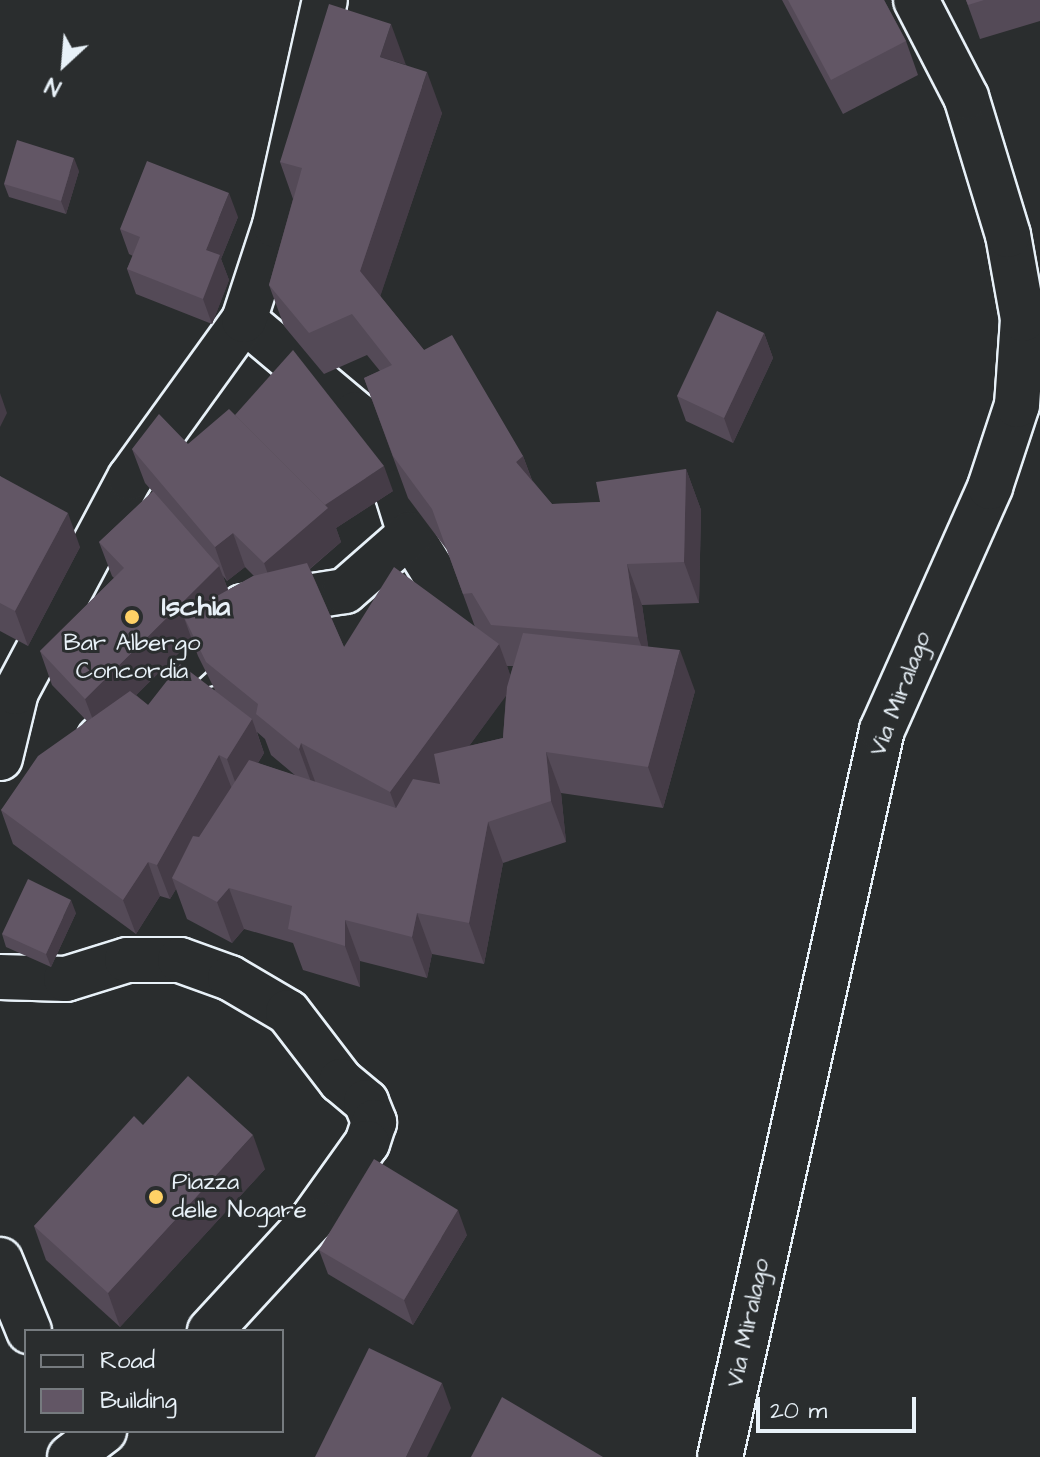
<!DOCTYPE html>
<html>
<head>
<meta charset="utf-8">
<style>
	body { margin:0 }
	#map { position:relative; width:1040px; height:1457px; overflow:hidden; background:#2a2d2e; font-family:"Architects Daughter",sans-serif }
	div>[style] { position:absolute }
	.roads { filter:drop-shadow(2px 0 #e8f1f8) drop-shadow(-2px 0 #e8f1f8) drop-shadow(0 2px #e8f1f8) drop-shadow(0 -2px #e8f1f8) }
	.minor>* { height:44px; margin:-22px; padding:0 22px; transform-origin:22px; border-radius:22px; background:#2a2d2e }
	.tertiary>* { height:44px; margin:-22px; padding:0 22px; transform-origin:22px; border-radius:22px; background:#2a2d2e }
	.wall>* { inset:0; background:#544a57 }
	.shaded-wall>* { inset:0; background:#453c47 }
	.building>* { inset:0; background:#625665 }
	.dots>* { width:22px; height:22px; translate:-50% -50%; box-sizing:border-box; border:4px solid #2a2d2e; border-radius:50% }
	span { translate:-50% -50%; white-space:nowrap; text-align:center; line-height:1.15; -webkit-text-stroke:6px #2a2d2e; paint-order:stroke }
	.poi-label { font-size:24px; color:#e8f1f8 }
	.left { translate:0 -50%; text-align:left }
	.street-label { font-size:24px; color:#e8f1f8 }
	.quarter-label { font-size:28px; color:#e8f1f8; font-weight:700 }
	.legend { position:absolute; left:24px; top:1329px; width:260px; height:104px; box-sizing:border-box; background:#2a2d2e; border:2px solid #767b7f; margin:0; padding:10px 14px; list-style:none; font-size:24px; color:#e8f1f8 }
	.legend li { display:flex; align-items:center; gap:16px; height:40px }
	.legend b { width:40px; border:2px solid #767b7f }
	.north { position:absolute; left:24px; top:24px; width:80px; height:80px; -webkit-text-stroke:6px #2a2d2e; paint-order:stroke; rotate:206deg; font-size:22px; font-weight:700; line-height:32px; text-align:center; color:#e8f1f8 }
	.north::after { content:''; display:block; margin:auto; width:28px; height:36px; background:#e8f1f8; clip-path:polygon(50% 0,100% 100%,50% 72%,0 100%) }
	.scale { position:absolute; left:756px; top:1397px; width:160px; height:36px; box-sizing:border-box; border:4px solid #e8f1f8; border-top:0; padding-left:10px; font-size:24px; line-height:28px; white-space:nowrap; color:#e8f1f8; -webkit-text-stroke:6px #2a2d2e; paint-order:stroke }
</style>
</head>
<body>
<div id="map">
	<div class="roads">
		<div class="minor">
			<i style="left:244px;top:320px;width:146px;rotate:40deg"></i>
			<i style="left:356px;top:414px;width:88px;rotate:62.3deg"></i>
			<i style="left:397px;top:492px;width:44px;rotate:72.8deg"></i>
			<i style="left:410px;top:534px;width:137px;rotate:58.4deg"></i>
			<i style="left:482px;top:651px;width:52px;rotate:38deg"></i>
			<i style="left:523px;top:683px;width:134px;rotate:126.2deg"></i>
			<i style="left:216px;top:709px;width:59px;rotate:38.8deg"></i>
			<i style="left:262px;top:746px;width:45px;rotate:66.3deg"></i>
			<i style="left:280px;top:787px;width:39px;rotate:24deg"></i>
			<i style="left:99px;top:739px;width:195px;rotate:-42.5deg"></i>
			<i style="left:243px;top:607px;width:103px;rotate:-8.9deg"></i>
			<i style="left:345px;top:591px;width:86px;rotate:-41.2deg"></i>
			<i style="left:0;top:758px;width:68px;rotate:-76.4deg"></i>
			<i style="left:16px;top:692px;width:242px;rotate:-62deg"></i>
			<i style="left:130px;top:478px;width:195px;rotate:-54.2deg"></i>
			<i style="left:244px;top:320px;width:100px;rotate:-71.9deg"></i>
			<i style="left:275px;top:225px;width:230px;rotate:-77.5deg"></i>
			<i style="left:0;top:977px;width:66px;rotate:1.7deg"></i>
			<i style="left:66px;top:979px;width:64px;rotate:-17.3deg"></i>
			<i style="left:127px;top:960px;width:53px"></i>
			<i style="left:180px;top:960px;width:53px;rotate:19.8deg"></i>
			<i style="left:230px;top:978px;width:67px;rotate:30.4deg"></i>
			<i style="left:288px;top:1012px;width:87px;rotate:52.5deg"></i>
			<i style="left:341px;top:1081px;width:33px;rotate:40deg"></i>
			<i style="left:366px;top:1102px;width:22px;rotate:68deg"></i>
			<i style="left:374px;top:1122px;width:22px;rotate:108deg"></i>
			<i style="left:367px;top:1143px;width:95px;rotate:125.5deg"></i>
			<i style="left:312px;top:1220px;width:151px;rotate:132.6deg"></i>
			<i style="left:0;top:1260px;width:77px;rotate:67.8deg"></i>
			<i style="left:70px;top:1457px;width:43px;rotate:-37.4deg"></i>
		</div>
		<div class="tertiary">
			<i style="left:720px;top:1457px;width:745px;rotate:-77.44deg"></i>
			<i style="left:882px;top:730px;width:266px;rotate:-66deg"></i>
			<i style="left:990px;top:487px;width:86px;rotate:-71.8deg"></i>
			<i style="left:1017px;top:405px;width:86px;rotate:-86deg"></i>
			<i style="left:1023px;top:319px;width:85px;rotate:-100.1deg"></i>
			<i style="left:1008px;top:235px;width:144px;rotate:-106.9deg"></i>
			<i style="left:966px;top:97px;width:109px;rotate:-117.3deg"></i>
		</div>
	</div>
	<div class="wall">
		<i style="clip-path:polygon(782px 0,884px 0,906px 41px,918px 75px,843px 114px)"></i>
		<i style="clip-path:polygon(966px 0,1040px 0,1040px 21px,980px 39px)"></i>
		<i style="clip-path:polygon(evenodd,406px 65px,442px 113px,380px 296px,424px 350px,523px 456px,532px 480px,552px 504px,600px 502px,686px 469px,701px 510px,699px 603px,642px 605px,648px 647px,695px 691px,663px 808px,561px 793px,566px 842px,503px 863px,484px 964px,432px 954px,427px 978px,360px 961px,360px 987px,303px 970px,293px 943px,244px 929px,232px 943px,187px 919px,176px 889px,170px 899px,160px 896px,136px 934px,13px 844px,1px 810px,87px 721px,52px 685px,40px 651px,114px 578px,112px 576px,99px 542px,153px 492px,145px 483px,132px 449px,188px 444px,235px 415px,393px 491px,336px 528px,341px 542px,310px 569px,344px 647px,475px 627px,447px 550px,408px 498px,364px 378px,380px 371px,367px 355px,324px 374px,284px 326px,269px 285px,293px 199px,280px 162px,406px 65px,245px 567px,254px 576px,228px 590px,223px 576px,227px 581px,245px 567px,406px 65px,192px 640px,198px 656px,215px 690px,148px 705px,136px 695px,192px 640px,406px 65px,507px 666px,513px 666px,510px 676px,507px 666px,406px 65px,506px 695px,503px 738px,469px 746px,506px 695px,406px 65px,257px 732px,265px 739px,271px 755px,296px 776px,258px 763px,264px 753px,257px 732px)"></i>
		<i style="clip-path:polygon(79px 171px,66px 214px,9px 197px,4px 184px)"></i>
		<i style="clip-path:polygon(238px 217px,221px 259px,229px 280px,212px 324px,136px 294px,127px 269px,133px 256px,129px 254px,120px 229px)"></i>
		<i style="clip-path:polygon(764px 333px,773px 358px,733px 443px,686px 421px,677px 396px)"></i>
		<i style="clip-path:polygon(0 476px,80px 547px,28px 646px,0 631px)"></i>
		<i style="clip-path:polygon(76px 913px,51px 967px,6px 947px,2px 934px)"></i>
		<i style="clip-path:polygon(143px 1125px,265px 1169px,120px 1327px,46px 1260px,34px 1226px)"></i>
		<i style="clip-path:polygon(467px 1235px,413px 1325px,328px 1274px,319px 1250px)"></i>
	</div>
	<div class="shaded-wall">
		<i style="clip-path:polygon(391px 24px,406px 65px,380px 57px)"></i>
		<i style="clip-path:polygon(427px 72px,442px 113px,375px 312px,360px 271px)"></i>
		<i style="clip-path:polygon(74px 158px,79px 171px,66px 214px,61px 201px)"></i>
		<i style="clip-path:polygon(229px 193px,238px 217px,221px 259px,229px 280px,212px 324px,203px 299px,206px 250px)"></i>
		<i style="clip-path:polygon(764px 333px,773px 358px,733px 443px,724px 418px)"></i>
		<i style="clip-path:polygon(0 393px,7px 413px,0 427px)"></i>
		<i style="clip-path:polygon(523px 456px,538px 497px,516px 462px)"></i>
		<i style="clip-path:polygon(384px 466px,393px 491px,336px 528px,341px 542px,276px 597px,264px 563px,321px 507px)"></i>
		<i style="clip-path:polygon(686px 469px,701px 510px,699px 603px,684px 562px)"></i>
		<i style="clip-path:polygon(68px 513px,80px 547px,28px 646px,15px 611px)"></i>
		<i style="clip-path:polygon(233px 533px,245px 567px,227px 581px,215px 547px)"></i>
		<i style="clip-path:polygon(627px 564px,642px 605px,653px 678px,638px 637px)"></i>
		<i style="clip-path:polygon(219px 566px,232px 600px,183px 615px,192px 640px,98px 733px,85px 699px)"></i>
		<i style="clip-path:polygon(499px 644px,514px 685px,405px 833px,390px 792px)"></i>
		<i style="clip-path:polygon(680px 650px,695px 691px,663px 808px,648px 767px)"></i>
		<i style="clip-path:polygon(252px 719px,264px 753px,239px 793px,227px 759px)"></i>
		<i style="clip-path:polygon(301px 743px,316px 784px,314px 790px,299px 749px)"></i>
		<i style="clip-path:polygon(546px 752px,561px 793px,566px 842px,551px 801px)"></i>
		<i style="clip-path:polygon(219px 755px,232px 789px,172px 878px,176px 889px,170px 899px,157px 865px)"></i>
		<i style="clip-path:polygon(488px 822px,503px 863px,484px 964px,469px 923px)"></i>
		<i style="clip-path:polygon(148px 862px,160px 896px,136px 934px,123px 900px)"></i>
		<i style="clip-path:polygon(229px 888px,244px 929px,232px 943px,217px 902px)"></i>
		<i style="clip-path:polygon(71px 900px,76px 913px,51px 967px,46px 954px)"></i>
		<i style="clip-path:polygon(417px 913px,432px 954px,427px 978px,412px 937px)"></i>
		<i style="clip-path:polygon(345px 920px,360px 961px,360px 987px,345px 946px)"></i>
		<i style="clip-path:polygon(253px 1135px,265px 1169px,120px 1327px,108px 1293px)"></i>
		<i style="clip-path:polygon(458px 1210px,467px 1235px,413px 1325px,404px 1300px)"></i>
		<i style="clip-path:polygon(442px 1383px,451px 1408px,427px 1457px,406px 1457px)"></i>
	</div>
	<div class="building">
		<i style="clip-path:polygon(788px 0,884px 0,906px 41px,831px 80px)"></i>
		<i style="clip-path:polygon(966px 0,984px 0,968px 5px)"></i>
		<i style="clip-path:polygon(329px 4px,391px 24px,380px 57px,427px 72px,360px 271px,424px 350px,452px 335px,523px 456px,516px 462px,552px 504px,600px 502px,596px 482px,686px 469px,684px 562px,627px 564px,638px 637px,491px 625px,472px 593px,463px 594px,432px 509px,393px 456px,364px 378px,392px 365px,352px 314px,309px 333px,269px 285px,302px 168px,280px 162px)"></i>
		<i style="clip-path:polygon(17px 140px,74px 158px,61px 201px,4px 184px)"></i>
		<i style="clip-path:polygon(147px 161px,229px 193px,206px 250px,220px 255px,203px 299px,127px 269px,140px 237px,120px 229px)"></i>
		<i style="clip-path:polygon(717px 311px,764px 333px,724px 418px,677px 396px)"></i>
		<i style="clip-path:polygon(293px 350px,384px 466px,325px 505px,235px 415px)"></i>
		<i style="clip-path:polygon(229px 409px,328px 508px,264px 563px,233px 533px,215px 547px,132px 449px,159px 414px,188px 444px)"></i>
		<i style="clip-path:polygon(0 476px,68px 513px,15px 611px,0 603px)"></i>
		<i style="clip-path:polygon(153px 491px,219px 566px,85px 699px,40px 651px,124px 568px,99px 542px)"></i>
		<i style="clip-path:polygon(307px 563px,344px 647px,394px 567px,499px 644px,390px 792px,301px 743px,299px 749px,256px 714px,258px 704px,206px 662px,183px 615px,253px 576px)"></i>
		<i style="clip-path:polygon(523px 633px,680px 650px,648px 767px,546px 752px,551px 801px,488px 822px,469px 923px,417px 913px,412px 937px,345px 920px,345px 946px,288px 929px,292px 906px,229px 888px,217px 902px,172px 878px,193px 836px,199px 837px,249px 760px,396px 808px,413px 779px,440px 784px,434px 754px,503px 738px,507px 687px)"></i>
		<i style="clip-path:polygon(180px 664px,252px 719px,227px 759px,219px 755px,157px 865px,148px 862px,123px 900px,1px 810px,38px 756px,130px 691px,148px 705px)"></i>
		<i style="clip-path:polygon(28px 879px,71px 900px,46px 954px,2px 934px)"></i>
		<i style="clip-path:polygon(188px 1076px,253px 1135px,108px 1293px,34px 1226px,134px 1116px,143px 1125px)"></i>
		<i style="clip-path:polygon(374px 1159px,458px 1210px,404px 1300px,319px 1250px)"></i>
		<i style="clip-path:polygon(369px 1348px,442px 1383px,406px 1457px,315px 1457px)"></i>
		<i style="clip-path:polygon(502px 1397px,603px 1457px,471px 1457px)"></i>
	</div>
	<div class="dots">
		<i style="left:132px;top:617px;background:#ffd166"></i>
		<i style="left:156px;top:1197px;background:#ffd166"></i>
	</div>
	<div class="poi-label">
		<span style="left:132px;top:658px">Bar Albergo<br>Concordia</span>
		<span class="left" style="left:172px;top:1197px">Piazza<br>delle Nogare</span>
	</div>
	<div class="street-label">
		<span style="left:901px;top:694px;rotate:-69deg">Via Miralago</span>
		<span style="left:749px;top:1323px;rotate:-78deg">Via Miralago</span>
	</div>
	<div class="quarter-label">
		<span style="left:196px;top:607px">Ischia</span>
	</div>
	<ul class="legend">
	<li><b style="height:10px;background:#2a2d2e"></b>Road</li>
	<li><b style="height:22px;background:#625665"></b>Building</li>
	</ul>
	<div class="north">N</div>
	<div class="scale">20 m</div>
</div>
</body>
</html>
